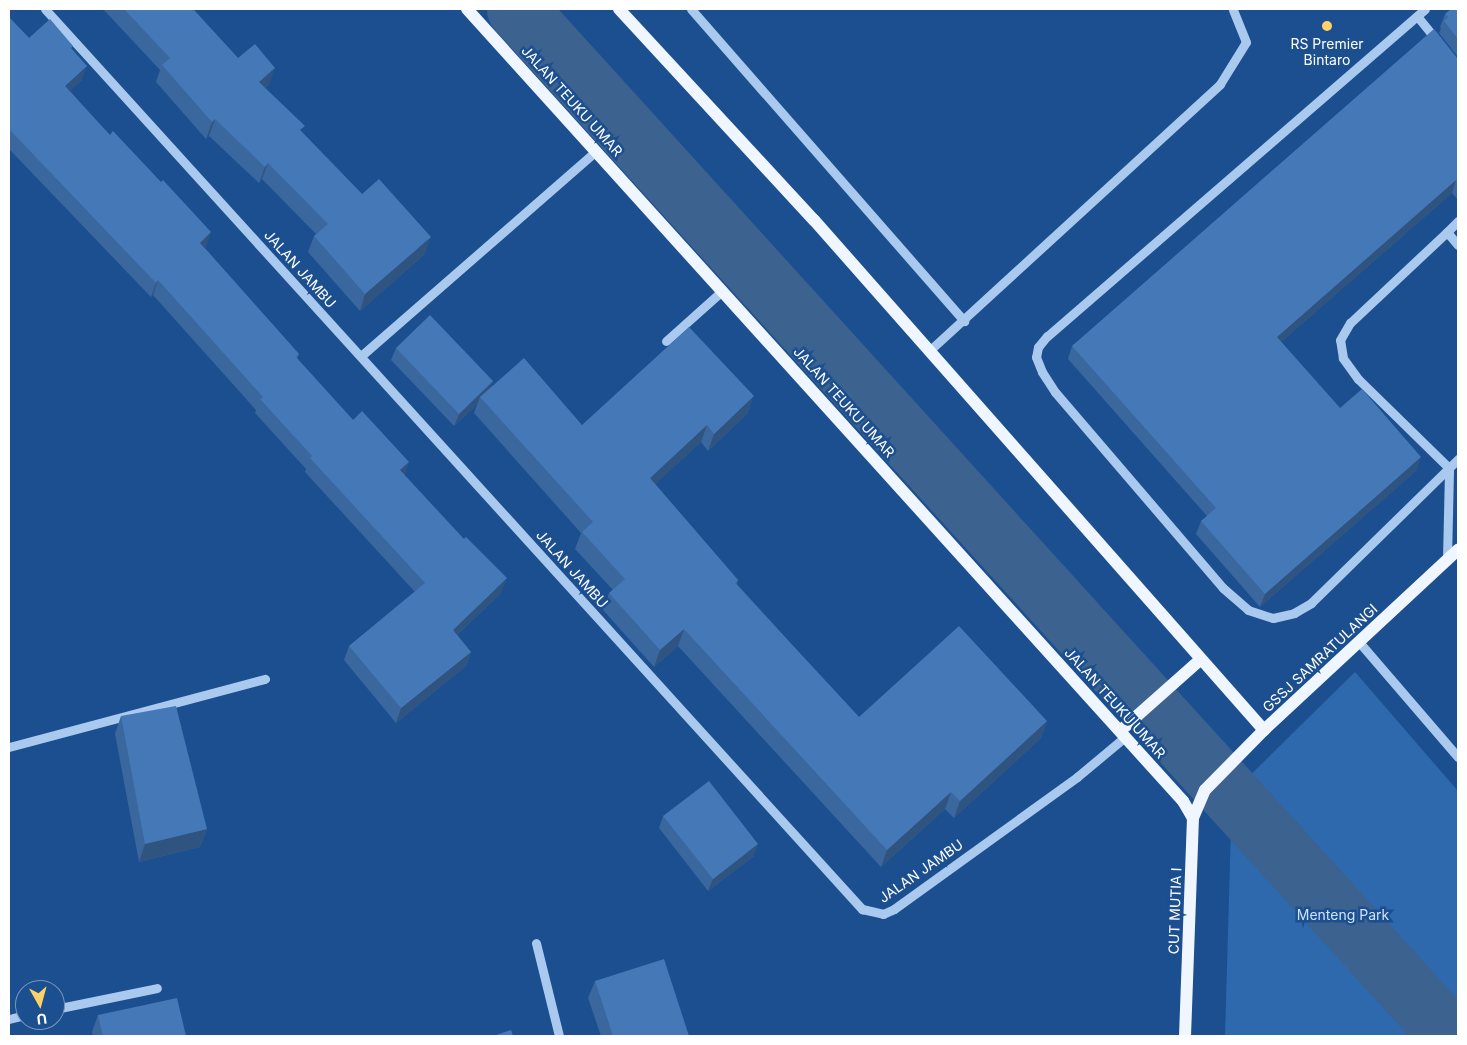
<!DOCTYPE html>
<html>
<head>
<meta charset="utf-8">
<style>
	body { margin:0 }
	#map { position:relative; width:1467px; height:1045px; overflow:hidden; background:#1b4f8f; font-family:Inter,sans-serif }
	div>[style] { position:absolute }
	.green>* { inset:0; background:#2e69ad }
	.river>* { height:61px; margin:-30.5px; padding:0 30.5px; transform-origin:30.5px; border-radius:30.5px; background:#3c6290 }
	.minor>* { height:9px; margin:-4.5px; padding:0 4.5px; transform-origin:4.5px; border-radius:4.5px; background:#a9c9ee }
	.major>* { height:12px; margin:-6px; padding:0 6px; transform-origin:6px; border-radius:6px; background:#f0f6ff }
	.wall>* { inset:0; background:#3a679d }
	.shaded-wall>* { inset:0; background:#305480 }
	.building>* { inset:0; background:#4478b7 }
	.dots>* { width:14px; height:14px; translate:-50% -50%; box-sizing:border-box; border:2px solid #1b4f8f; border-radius:50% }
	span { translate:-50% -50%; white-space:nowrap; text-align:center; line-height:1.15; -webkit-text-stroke:5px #1b4f8f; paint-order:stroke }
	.poi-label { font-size:14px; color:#fff }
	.street-label { font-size:14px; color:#fff }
	.park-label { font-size:14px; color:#cfe3fa }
	.frame { position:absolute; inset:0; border:10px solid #fff; pointer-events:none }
	.north { position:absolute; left:15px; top:980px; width:50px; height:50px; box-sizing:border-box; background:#1b4f8f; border:1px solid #7695bc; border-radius:50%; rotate:173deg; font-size:14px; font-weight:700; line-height:20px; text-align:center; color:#fff }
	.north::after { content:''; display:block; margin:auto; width:18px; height:22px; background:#ffd166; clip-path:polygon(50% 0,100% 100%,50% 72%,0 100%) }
</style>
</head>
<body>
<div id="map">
	<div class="green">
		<i style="clip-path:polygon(1355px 672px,1458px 791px,1458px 1036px,1225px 1036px,1232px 793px)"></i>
	</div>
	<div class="river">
		<i style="left:517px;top:9px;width:1388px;rotate:47.75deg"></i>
	</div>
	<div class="minor">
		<i style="left:45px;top:9px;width:1216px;rotate:47.77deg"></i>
		<i style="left:862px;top:909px;width:22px;rotate:13deg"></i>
		<i style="left:883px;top:914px;width:12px;rotate:-24deg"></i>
		<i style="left:894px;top:909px;width:226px;rotate:-35.8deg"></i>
		<i style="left:1077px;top:777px;width:62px;rotate:-39.8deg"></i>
		<i style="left:691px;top:9px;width:415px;rotate:48.8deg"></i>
		<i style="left:1425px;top:9px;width:500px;rotate:139.1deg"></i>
		<i style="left:1047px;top:336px;width:14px;rotate:129deg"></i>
		<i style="left:1038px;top:347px;width:10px;rotate:101deg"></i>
		<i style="left:1036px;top:357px;width:16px;rotate:68deg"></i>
		<i style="left:1042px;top:372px;width:24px;rotate:57deg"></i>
		<i style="left:1055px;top:392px;width:258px;rotate:49.4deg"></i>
		<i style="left:1223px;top:588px;width:33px;rotate:41deg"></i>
		<i style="left:1248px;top:610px;width:26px;rotate:18deg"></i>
		<i style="left:1273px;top:618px;width:22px;rotate:-13deg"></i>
		<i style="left:1294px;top:613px;width:20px;rotate:-30deg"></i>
		<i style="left:1311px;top:603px;width:206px;rotate:-44.4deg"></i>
		<i style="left:1417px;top:16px;width:33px;rotate:51deg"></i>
		<i style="left:1447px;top:232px;width:16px;rotate:-45deg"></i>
		<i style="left:666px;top:341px;width:76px;rotate:-41.8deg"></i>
		<i style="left:929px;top:351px;width:395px;rotate:-42.5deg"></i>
		<i style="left:1220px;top:84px;width:49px;rotate:-58.2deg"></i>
		<i style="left:1246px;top:42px;width:35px;rotate:-112deg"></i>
		<i style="left:361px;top:356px;width:312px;rotate:-41.1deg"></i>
		<i style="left:1447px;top:559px;width:91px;rotate:-88.7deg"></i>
		<i style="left:1449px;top:468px;width:127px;rotate:-135.6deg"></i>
		<i style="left:1358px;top:379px;width:26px;rotate:-126deg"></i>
		<i style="left:1343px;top:358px;width:18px;rotate:-99deg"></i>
		<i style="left:1340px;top:340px;width:20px;rotate:-60deg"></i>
		<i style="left:1350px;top:323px;width:133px;rotate:-43.2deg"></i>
		<i style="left:1447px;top:232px;width:17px;rotate:50deg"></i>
		<i style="left:1359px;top:642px;width:152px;rotate:49.3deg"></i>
		<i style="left:9px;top:747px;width:265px;rotate:-14.9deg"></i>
		<i style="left:536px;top:943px;width:96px;rotate:76.1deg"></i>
		<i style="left:55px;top:1009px;width:104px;rotate:-11.6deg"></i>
		<i style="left:9px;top:1019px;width:16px;rotate:-14deg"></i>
	</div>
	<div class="major">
		<i style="left:467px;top:9px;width:1068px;rotate:47.89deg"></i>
		<i style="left:1183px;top:801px;width:20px;rotate:60deg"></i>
		<i style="left:619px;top:9px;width:287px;rotate:47.3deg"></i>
		<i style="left:814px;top:220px;width:680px;rotate:48.58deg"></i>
		<i style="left:1120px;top:731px;width:108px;rotate:-41.6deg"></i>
		<i style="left:1185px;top:1036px;width:218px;rotate:-87.9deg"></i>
		<i style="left:1193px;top:818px;width:30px;rotate:-67deg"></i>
		<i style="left:1205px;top:790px;width:84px;rotate:-45.5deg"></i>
		<i style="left:1264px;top:730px;width:265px;rotate:-42.9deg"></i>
	</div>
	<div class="wall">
		<i style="clip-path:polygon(103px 9px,193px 9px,238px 58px,269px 84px,265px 88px,302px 132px,362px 194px,425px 254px,360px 311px,308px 252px,314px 236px,316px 234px,262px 179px,259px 183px,209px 136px,206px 139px,156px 82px,160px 70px)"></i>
		<i style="clip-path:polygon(1458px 9px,1458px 57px,1439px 33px,1441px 28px,1440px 27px,1445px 14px)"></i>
		<i style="clip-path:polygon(9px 17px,29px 38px,72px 50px,82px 80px,70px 91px,206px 247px,205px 248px,299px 354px,297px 359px,404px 475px,501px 593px,457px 635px,471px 652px,466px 666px,396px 723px,344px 660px,349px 646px,415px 592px,305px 472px,306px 469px,255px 413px,256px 410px,153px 295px,151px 297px,9px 149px)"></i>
		<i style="clip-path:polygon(1458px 59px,1458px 200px,1452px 193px,1281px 342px,1340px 408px,1417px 470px,1260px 607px,1196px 534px,1201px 521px,1207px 516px,1068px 359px,1072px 346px)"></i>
		<i style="clip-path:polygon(396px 348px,493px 381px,491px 387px,582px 425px,748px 413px,708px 451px,701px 442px,655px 484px,738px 580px,737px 584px,796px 649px,859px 717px,1047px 721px,1041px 738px,954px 818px,945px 809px,881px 867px,678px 646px,654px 667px,603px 610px,609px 593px,613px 590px,575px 549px,581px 533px,474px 413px,477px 405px,454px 426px,391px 360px)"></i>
		<i style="clip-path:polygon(121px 716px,207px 829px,200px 847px,139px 862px,115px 734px)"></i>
		<i style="clip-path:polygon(663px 816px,754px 856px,708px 891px,659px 828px)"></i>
		<i style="clip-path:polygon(595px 981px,689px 1036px,601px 1036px,588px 998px)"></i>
		<i style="clip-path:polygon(98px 1015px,186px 1036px,93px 1036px,92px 1032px)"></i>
	</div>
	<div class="shaded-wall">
		<i style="clip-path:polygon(87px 66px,82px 80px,60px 101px,65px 86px)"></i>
		<i style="clip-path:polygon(275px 68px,269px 84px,253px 98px,259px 82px)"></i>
		<i style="clip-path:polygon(215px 119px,209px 136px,206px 139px,212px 122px)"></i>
		<i style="clip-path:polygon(268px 163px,262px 179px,259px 183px,265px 167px)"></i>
		<i style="clip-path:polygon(1456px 180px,1452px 193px,1272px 350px,1277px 337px)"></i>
		<i style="clip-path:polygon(211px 232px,206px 247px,195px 257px,200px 243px)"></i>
		<i style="clip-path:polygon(431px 237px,425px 254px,360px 311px,365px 294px)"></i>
		<i style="clip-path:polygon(158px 280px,153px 295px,151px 297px,156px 283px)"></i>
		<i style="clip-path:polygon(493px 381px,489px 394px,480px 397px,477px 405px,454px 426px,459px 414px)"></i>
		<i style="clip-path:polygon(754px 396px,748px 413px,708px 451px,714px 434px)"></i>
		<i style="clip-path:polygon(707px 425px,701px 442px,644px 495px,650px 478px)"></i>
		<i style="clip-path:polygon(1421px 457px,1417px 470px,1260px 607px,1265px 594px)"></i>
		<i style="clip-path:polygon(409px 462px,404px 477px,400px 470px)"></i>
		<i style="clip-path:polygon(507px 578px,501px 593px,447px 644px,453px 630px)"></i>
		<i style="clip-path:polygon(684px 629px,678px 646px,654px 667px,660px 650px)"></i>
		<i style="clip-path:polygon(471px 652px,466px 666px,396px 723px,401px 708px)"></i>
		<i style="clip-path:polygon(1047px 721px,1041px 738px,954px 818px,960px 801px)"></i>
		<i style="clip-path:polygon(951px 792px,945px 809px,881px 867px,887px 850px)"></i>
		<i style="clip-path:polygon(207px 829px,200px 847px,139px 862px,145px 844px)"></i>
		<i style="clip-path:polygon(758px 844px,754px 856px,708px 891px,713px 879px)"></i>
	</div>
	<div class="building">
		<i style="clip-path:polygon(124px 9px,193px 9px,238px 58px,255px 44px,275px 68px,259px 82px,305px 126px,300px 130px,362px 194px,379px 179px,431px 237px,365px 294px,314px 236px,328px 224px,268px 163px,265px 167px,215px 119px,212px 122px,162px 65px,170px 58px)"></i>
		<i style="clip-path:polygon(1451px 9px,1458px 9px,1458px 39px,1444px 21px,1448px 17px,1445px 14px)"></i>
		<i style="clip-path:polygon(9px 17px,29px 38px,50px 19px,73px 46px,71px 48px,87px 66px,65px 86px,110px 135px,113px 131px,161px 182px,163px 180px,211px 232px,200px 243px,299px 354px,296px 357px,353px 420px,362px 411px,409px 462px,400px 470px,464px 539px,466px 537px,507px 578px,453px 630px,471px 652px,401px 708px,349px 646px,425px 583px,310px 458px,312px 456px,260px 399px,263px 397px,158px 280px,156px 283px,9px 129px)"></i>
		<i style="clip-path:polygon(1434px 29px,1458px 59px,1458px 182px,1456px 180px,1277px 337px,1340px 408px,1362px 389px,1421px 457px,1265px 594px,1201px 521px,1216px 508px,1072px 346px)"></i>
		<i style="clip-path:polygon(430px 315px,493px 381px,459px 414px,396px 348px)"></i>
		<i style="clip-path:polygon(689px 327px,754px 396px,714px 434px,707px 425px,650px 478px,738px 580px,735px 583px,796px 649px,859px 717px,959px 626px,1047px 721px,960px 801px,951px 792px,887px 850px,684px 629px,660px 650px,609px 593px,625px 579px,582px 532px,593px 522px,480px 397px,524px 358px,582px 425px)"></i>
		<i style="clip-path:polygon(176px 706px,207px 829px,145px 844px,121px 716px)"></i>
		<i style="clip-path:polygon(709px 781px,758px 844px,713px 879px,663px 816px)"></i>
		<i style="clip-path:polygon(664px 959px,689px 1036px,613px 1036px,595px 981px)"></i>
		<i style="clip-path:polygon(177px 998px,186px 1036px,103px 1036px,98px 1015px)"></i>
		<i style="clip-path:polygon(511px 1030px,513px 1036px,493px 1036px)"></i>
	</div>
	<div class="dots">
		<i style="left:1327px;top:26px;background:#ffd166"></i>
	</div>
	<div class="poi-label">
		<span style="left:1327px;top:52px">RS Premier<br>Bintaro</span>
	</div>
	<div class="street-label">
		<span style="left:572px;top:101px;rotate:48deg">JALAN TEUKU UMAR</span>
		<span style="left:300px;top:269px;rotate:48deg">JALAN JAMBU</span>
		<span style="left:844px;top:402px;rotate:48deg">JALAN TEUKU UMAR</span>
		<span style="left:572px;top:569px;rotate:48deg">JALAN JAMBU</span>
		<span style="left:1320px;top:658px;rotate:-43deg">GSSJ SAMRATULANGI</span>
		<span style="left:1115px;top:703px;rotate:48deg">JALAN TEUKU UMAR</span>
		<span style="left:921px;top:871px;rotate:-35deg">JALAN JAMBU</span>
		<span style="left:1175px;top:911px;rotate:-88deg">CUT MUTIA I</span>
	</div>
	<div class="park-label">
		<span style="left:1343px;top:915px">Menteng Park</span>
	</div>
	<div class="frame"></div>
	<div class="north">U</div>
</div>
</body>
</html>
